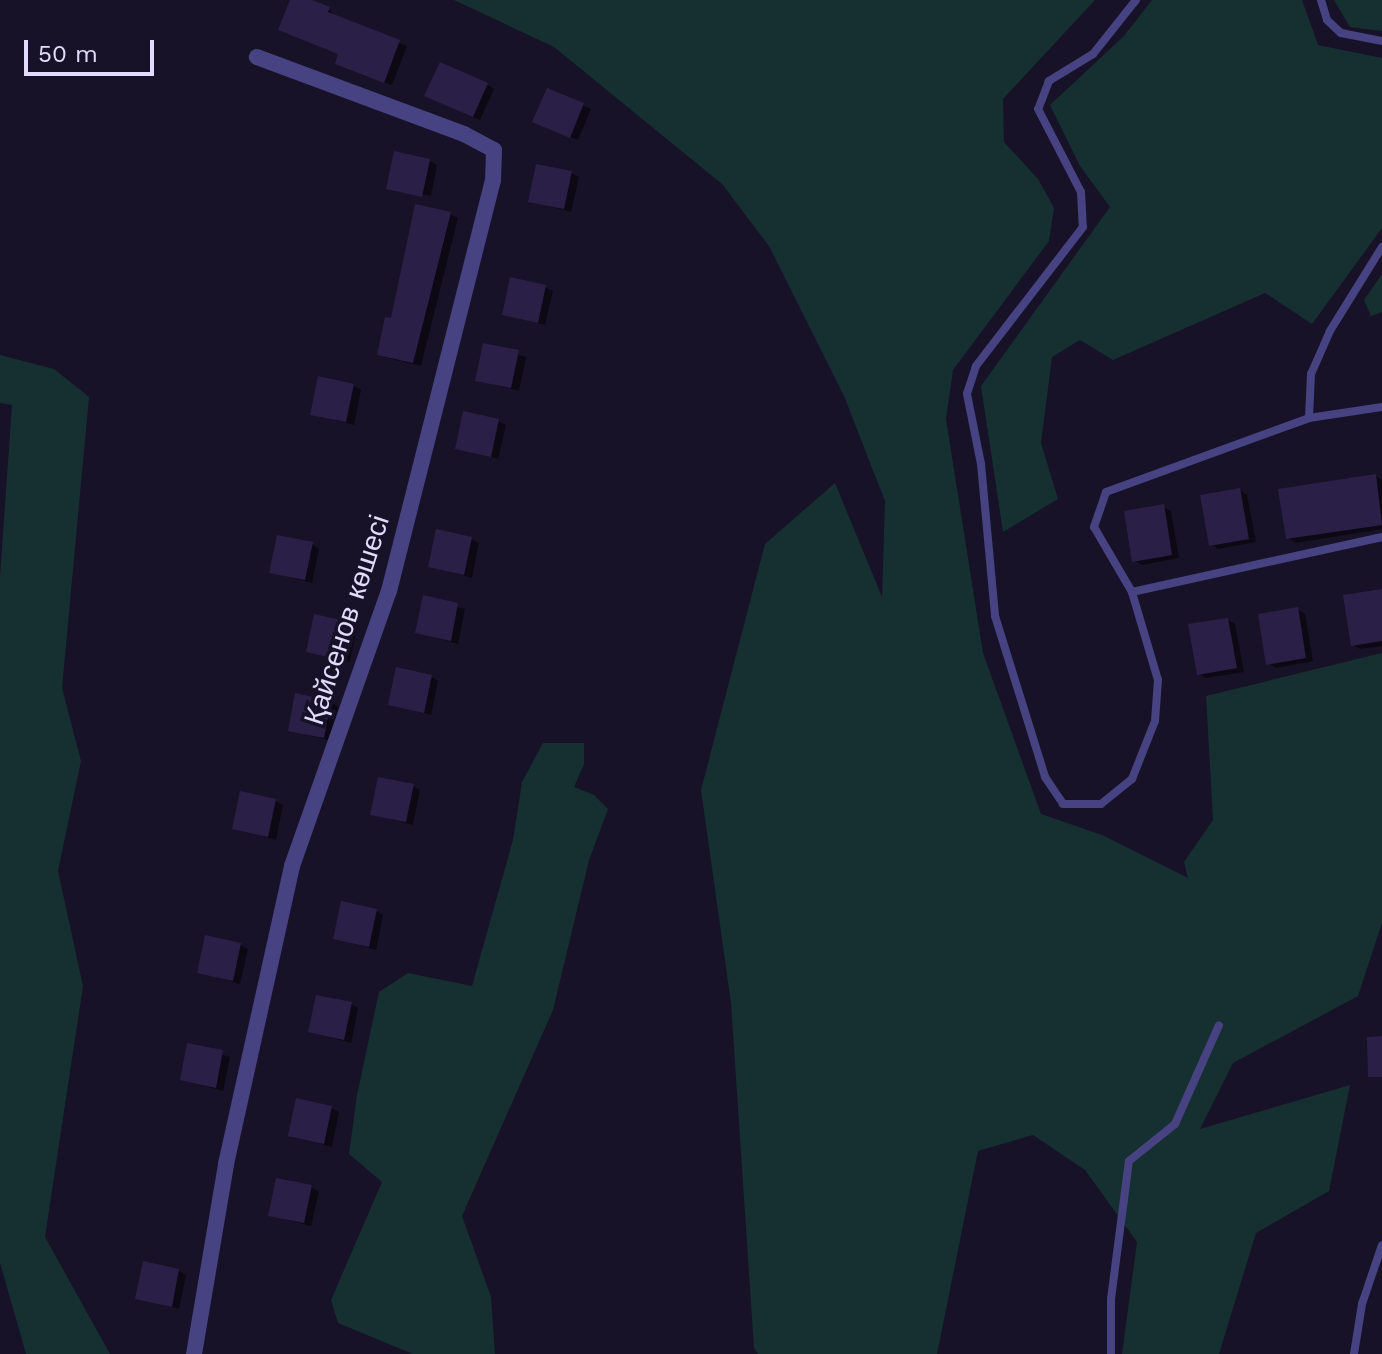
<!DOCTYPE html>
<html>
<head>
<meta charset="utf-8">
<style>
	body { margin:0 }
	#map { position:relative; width:1382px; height:1354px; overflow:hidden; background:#171227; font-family:"Work Sans",sans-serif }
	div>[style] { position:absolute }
	.green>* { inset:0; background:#163031 }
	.shadow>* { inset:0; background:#0007 }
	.building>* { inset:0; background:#2a2047 }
	.lane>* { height:8px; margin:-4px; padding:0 4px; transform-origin:4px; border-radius:4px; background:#474282 }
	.street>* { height:16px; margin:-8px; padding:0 8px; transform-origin:8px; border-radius:8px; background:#474282 }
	span { translate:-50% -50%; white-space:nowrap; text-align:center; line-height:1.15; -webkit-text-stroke:7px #171227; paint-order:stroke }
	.street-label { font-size:28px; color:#e1dcfc }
	.scale { position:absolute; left:24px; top:40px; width:130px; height:36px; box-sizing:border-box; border:4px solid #e1dcfc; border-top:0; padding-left:10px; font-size:24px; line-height:28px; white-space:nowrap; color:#e1dcfc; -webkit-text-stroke:6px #171227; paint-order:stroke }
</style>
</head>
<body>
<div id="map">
	<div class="green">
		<i style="clip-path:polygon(454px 0,1095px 0,1003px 99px,1004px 142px,1038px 179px,1054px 208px,1049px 241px,953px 370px,946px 419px,983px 653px,1041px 814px,1102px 835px,1188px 878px,1184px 862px,1213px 820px,1206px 696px,1382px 653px,1382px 923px,1358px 996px,1233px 1063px,1200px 1129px,1350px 1085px,1329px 1191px,1256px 1233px,1219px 1354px,1122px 1354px,1137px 1242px,1085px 1170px,1033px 1135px,978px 1151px,937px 1354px,758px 1354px,754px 1348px,731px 1003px,701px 790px,765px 544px,835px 483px,882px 597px,885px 501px,844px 396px,769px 246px,722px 184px,554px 47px)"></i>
		<i style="clip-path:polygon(1152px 0,1302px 0,1318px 45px,1382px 58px,1382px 228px,1312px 324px,1265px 293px,1113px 360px,1080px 340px,1052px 357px,1041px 443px,1058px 499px,1003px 532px,981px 386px,1110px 207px,1080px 166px,1050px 105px,1124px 36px)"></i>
		<i style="clip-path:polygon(1334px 0,1382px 0,1382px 31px,1350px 27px)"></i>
		<i style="clip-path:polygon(1382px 274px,1382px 312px,1371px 316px,1364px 300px)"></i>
		<i style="clip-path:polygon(0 355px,54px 369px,89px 397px,62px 688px,81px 761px,58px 871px,83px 986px,45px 1237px,110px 1354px,26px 1354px,0 1263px,0 577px,12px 405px,0 403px)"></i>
		<i style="clip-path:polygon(543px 743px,584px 743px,584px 764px,574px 787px,594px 795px,608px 809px,589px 860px,553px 1010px,462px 1216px,491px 1297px,495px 1354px,413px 1354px,338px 1323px,331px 1300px,382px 1182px,349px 1154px,357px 1095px,379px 992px,408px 973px,472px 986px,513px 840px,522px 782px)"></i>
	</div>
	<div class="shadow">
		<i style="clip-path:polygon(292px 0,329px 9px,335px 17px,407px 46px,392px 85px,345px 67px,340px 54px)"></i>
		<i style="clip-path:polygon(487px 85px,494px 89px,480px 120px,434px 100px)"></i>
		<i style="clip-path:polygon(548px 90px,591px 109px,578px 140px,542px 126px)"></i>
		<i style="clip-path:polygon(430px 161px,437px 165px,431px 196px,389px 188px)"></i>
		<i style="clip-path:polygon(571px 173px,579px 177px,571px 212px,530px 201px)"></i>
		<i style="clip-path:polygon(450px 214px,458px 218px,421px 366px,387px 358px,379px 354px,393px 321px)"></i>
		<i style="clip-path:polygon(545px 287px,553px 291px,545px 325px,504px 314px)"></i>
		<i style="clip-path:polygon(485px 345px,526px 357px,519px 391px,478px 380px)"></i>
		<i style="clip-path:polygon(354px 386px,361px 390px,354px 425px,313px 414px)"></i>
		<i style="clip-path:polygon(498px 421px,506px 425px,498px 459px,457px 448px)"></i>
		<i style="clip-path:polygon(1376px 476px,1382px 480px,1382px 529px,1296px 543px,1288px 538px)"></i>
		<i style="clip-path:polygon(1240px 490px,1247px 495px,1256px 542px,1218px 549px,1211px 544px)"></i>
		<i style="clip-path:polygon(1163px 507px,1171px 511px,1179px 558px,1142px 565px,1134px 560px)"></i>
		<i style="clip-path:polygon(471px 539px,479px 543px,472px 578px,430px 566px)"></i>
		<i style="clip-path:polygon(312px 544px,319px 549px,312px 583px,271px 572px)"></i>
		<i style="clip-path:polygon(1382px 591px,1382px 646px,1360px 649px,1353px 645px)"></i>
		<i style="clip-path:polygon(424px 598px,465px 609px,458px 644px,417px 632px)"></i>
		<i style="clip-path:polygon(1297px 609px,1305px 614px,1313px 661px,1276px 668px,1268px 663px)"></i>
		<i style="clip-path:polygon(1228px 620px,1235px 624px,1244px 672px,1206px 678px,1199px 674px)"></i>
		<i style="clip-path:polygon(350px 624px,357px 628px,350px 662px,308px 651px)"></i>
		<i style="clip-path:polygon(431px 677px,438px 681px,431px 715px,390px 704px)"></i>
		<i style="clip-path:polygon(331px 702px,338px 707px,331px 741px,290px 730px)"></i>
		<i style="clip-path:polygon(413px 786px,420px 790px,413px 825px,372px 814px)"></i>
		<i style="clip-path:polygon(275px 801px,283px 805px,276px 840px,235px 828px)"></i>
		<i style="clip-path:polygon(376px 911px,383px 915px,376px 950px,335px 938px)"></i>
		<i style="clip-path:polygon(240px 945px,248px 949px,240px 984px,199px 972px)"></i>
		<i style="clip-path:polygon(351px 1004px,358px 1008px,351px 1043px,310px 1031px)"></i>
		<i style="clip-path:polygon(189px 1045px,230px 1057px,223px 1091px,182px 1079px)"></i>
		<i style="clip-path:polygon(331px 1108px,339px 1112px,332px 1147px,290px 1135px)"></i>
		<i style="clip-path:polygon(311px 1187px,319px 1192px,311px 1226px,270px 1215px)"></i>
		<i style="clip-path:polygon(179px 1271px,186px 1275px,179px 1309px,138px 1298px)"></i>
	</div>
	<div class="building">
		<i style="clip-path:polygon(290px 0,312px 0,330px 7px,328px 12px,400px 40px,384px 83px,335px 64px,338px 54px,278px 30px)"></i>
		<i style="clip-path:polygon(440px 62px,488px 83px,473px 117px,424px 96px)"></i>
		<i style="clip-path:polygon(547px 88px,584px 103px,570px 138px,532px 122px)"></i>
		<i style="clip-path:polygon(394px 151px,430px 159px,422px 197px,386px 189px)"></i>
		<i style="clip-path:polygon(536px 164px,572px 171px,564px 209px,528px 202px)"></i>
		<i style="clip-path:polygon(415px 204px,451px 212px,413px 363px,377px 355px,385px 317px,391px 318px)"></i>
		<i style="clip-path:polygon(510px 277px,546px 285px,538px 323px,502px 315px)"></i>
		<i style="clip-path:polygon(483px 343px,519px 350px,511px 388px,475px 381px)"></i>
		<i style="clip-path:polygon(318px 376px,354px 384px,346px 422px,310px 415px)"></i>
		<i style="clip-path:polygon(463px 411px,499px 419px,491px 457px,455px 449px)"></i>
		<i style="clip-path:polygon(1376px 474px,1382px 525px,1286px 539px,1278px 489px)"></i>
		<i style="clip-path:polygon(1240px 488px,1249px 539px,1209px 546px,1200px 495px)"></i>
		<i style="clip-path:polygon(1164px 504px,1172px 555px,1132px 562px,1124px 511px)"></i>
		<i style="clip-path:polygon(436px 529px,472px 537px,464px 575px,428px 567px)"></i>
		<i style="clip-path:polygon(277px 535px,313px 542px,305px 580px,269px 573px)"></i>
		<i style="clip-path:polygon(1382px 589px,1382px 641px,1351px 646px,1343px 595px)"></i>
		<i style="clip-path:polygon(423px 595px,458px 603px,451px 641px,415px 633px)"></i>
		<i style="clip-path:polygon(1298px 607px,1306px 658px,1266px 665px,1258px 614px)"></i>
		<i style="clip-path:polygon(314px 614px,350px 622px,342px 660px,306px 652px)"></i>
		<i style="clip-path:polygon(1228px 618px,1237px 668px,1197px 675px,1188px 624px)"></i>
		<i style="clip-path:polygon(396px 667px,432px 675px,424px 713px,388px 705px)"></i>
		<i style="clip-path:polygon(295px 693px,331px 701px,324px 738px,288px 731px)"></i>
		<i style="clip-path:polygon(378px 777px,414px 784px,406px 822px,370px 815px)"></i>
		<i style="clip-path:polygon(240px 791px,276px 799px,268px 837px,232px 829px)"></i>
		<i style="clip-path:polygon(341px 901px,377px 909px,369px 947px,333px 939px)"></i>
		<i style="clip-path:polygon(205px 935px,241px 943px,233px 981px,197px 973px)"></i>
		<i style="clip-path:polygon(316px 995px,352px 1002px,344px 1040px,308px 1032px)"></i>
		<i style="clip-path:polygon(1382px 1036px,1382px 1077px,1368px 1077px,1367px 1037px)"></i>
		<i style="clip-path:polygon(187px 1043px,223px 1050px,216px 1088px,180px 1080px)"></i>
		<i style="clip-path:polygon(296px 1098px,332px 1106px,324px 1144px,288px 1136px)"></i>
		<i style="clip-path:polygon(276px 1178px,312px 1185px,304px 1223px,268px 1216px)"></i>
		<i style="clip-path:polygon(143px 1261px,179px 1269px,172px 1307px,135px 1299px)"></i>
	</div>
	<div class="lane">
		<i style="left:1136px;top:0;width:69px;rotate:128.5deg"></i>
		<i style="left:1093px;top:54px;width:52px;rotate:148.5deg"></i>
		<i style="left:1049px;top:81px;width:30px;rotate:111deg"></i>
		<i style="left:1038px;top:109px;width:93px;rotate:62.6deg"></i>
		<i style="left:1081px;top:192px;width:35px;rotate:87deg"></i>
		<i style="left:1083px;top:227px;width:175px;rotate:127.6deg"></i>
		<i style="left:976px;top:366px;width:29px;rotate:108deg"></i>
		<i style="left:967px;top:394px;width:71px;rotate:78.7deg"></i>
		<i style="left:981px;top:464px;width:153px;rotate:84.7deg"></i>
		<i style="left:995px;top:616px;width:169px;rotate:72.7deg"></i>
		<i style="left:1045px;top:777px;width:32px;rotate:56deg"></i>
		<i style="left:1063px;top:804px;width:38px"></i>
		<i style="left:1101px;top:804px;width:40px;rotate:-39deg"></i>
		<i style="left:1132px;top:779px;width:62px;rotate:-68.4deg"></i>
		<i style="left:1155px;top:721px;width:41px;rotate:-85.8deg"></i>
		<i style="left:1158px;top:680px;width:92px;rotate:-106.5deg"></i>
		<i style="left:1132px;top:592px;width:75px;rotate:-120.3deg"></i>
		<i style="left:1094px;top:527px;width:37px;rotate:-71deg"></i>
		<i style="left:1106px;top:492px;width:216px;rotate:-20deg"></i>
		<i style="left:1321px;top:0;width:21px;rotate:73deg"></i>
		<i style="left:1327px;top:20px;width:19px;rotate:43deg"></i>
		<i style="left:1341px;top:33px;width:42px;rotate:11deg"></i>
		<i style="left:1382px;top:247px;width:99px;rotate:121.8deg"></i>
		<i style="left:1330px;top:331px;width:47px;rotate:113.8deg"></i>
		<i style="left:1311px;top:374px;width:44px;rotate:92.6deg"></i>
		<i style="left:1309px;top:418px;width:74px;rotate:-8.6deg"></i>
		<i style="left:1132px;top:592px;width:256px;rotate:-12.4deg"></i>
		<i style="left:1111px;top:1354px;width:55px;rotate:-90deg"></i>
		<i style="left:1111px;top:1299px;width:139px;rotate:-82.6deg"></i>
		<i style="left:1129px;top:1161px;width:59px;rotate:-38.8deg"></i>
		<i style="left:1175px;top:1124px;width:108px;rotate:-66deg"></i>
		<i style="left:1354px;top:1354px;width:51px;rotate:-80.9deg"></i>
		<i style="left:1362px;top:1304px;width:62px;rotate:-71.3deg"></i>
	</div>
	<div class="street">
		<i style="left:194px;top:1354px;width:193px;rotate:-80.4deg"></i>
		<i style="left:226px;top:1164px;width:305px;rotate:-77.5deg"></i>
		<i style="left:292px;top:866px;width:292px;rotate:-70.6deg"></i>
		<i style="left:389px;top:591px;width:424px;rotate:-75.8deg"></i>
		<i style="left:493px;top:180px;width:30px;rotate:-88deg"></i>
		<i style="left:494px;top:150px;width:34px;rotate:-152deg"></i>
		<i style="left:464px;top:134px;width:221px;rotate:-159.6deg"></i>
	</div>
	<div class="street-label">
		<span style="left:347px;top:620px;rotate:-72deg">Қайсенов көшесі</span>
	</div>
	<div class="scale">50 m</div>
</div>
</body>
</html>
